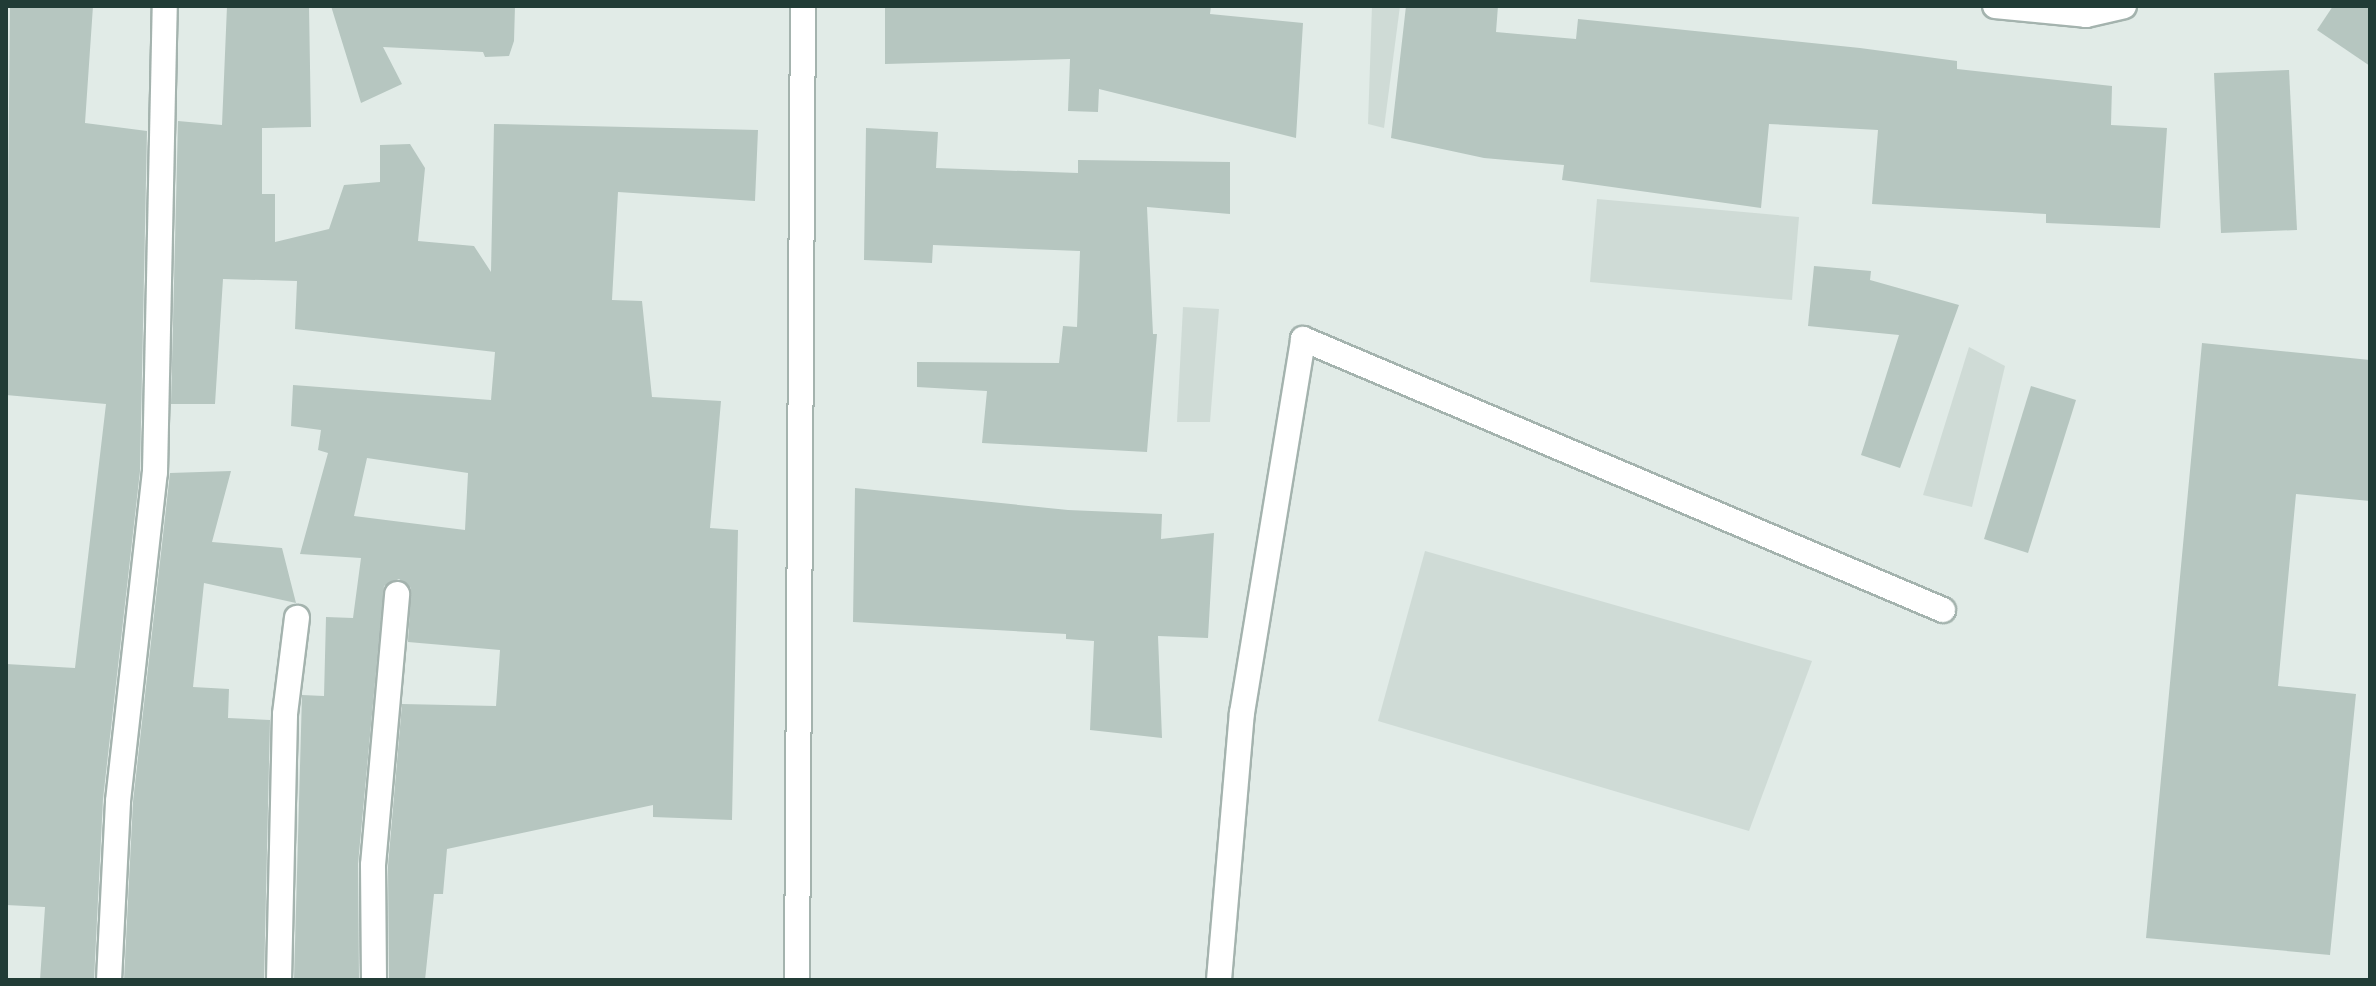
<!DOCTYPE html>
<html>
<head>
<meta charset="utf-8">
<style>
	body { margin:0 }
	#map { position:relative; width:2376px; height:986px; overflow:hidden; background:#e1ebe7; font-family:"Work Sans",sans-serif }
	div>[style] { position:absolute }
	.built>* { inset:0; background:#cfdbd6 }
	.building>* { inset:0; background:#b6c6c0 }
	.roads { filter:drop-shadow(2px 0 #a4b3ae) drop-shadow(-2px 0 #a4b3ae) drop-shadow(0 2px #a4b3ae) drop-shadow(0 -2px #a4b3ae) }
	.minor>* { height:24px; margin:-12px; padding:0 12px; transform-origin:12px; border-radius:12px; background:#fff }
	span { translate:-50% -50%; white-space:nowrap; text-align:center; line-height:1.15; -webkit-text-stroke:6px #f1f8f5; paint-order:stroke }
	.frame { position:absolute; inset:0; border:8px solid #213c36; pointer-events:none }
</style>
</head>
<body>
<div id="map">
	<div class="built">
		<i style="clip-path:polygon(1372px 6px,1400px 6px,1384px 128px,1368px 124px)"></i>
		<i style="clip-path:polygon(1597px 199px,1799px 217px,1792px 300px,1590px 282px)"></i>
		<i style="clip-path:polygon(1183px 307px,1219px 309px,1210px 422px,1177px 422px)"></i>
		<i style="clip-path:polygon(1969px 347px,2005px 366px,1972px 507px,1923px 495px)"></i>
		<i style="clip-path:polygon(1425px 551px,1812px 661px,1749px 831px,1378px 721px)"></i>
	</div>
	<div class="building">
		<i style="clip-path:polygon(10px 6px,93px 6px,85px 123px,147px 131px,140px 471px,103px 799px,94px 980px,40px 980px,45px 907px,6px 905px,6px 664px,75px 668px,106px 404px,6px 395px)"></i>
		<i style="clip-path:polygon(evenodd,227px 6px,309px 6px,311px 127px,262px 128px,262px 194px,275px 194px,275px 242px,329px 229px,344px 185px,380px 182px,380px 145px,410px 144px,425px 168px,418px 241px,474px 246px,491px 272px,494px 124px,758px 130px,755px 201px,618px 192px,612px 300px,642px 301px,652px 397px,721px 401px,710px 528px,738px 530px,732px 820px,653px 817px,653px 805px,447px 849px,443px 894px,434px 894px,425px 980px,389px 980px,388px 866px,402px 704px,496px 706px,500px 650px,408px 642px,411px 588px,399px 579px,384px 586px,358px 864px,359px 980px,294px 980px,302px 695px,324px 696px,326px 617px,353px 618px,361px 558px,300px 554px,328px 453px,318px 450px,321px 430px,291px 426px,293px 385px,491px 400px,495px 352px,295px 329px,297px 281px,223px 279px,215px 404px,171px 404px,178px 121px,222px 125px,227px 6px,367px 458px,468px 473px,465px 530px,354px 516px,367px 458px)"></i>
		<i style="clip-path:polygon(331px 6px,515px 6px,514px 41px,509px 56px,485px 57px,483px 52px,383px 47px,402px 84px,361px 103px)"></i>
		<i style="clip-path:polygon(885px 6px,1211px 6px,1210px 14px,1303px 23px,1296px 138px,1099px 89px,1098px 112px,1068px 111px,1070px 59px,885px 64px)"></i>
		<i style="clip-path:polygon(1406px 6px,1498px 6px,1496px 32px,1576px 39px,1578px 19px,1860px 48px,1957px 61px,1957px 69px,2112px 86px,2111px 125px,2167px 128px,2160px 228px,2046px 223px,2046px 214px,1872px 204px,1878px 130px,1769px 124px,1761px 208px,1562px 180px,1564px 165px,1484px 158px,1391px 138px)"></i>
		<i style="clip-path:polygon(2333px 6px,2370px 6px,2370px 66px,2317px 30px)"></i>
		<i style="clip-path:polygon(2289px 70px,2297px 230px,2221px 233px,2214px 73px)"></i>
		<i style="clip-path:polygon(866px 128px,938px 132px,936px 168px,1078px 173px,1078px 160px,1230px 162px,1230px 214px,1147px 207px,1153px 334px,1157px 334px,1147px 452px,982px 443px,987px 391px,917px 387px,917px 362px,1059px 363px,1063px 326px,1077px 327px,1080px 251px,933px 245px,932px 263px,864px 260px)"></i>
		<i style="clip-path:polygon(1814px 266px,1871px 271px,1870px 280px,1959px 305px,1900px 468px,1861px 455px,1899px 335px,1808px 326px)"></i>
		<i style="clip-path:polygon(2202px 343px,2370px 360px,2370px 501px,2296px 494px,2278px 686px,2356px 694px,2330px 955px,2146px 938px)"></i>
		<i style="clip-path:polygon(2031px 386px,2076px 400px,2028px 553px,1984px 539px)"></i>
		<i style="clip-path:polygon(231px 471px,212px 542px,282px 548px,296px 603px,204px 583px,193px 687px,229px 689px,228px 718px,270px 720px,264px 980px,124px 980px,133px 802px,170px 473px)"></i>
		<i style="clip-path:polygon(855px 488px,1068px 510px,1162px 514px,1161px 539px,1214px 533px,1208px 638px,1158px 636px,1162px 738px,1090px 730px,1094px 641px,1066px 639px,1066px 634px,853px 622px)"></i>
	</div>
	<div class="roads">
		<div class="minor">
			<i style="left:1995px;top:6px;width:91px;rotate:5.6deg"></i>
			<i style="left:2086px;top:15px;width:9px;rotate:-108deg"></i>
			<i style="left:2086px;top:15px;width:39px;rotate:-13deg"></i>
			<i style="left:109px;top:980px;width:179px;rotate:-87.1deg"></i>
			<i style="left:118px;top:801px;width:331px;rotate:-83.6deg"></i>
			<i style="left:155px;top:472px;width:466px;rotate:-88.8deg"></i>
			<i style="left:279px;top:980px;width:266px;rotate:-88.7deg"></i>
			<i style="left:285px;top:714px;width:97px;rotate:-82.9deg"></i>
			<i style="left:374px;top:980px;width:115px;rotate:-90.5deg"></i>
			<i style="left:373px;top:865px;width:272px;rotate:-84.9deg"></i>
			<i style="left:797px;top:980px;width:974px;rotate:-89.65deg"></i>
			<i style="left:1219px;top:980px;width:268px;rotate:-85.1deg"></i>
			<i style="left:1242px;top:713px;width:379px;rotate:-80.7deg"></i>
			<i style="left:1303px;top:339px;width:695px;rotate:22.95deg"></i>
		</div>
	</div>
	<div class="frame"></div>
</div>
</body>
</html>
